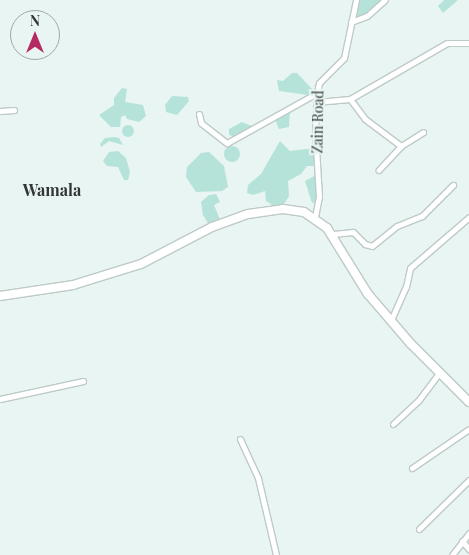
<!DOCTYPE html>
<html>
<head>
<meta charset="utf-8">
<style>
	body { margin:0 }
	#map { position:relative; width:469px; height:555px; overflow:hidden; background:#e8f5f2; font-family:"Playfair Display",serif }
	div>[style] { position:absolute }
	.green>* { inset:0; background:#b5e3d9 }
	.round { border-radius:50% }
	.roads { filter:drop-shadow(1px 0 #becac8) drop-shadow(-1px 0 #becac8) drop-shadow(0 1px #becac8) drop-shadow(0 -1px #becac8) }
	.minor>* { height:5px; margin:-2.5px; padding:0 2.5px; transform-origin:2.5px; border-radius:2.5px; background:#fff }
	.secondary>* { height:8px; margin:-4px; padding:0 4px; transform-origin:4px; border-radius:4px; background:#fff }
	span { translate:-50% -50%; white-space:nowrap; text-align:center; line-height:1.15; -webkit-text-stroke:4.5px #e8f5f2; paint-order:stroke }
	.street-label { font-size:14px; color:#313635 }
	.quarter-label { font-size:16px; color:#313635; font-weight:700 }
	.north { position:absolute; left:10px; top:10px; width:50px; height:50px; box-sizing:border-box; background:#e8f5f2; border:1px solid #9fa9a6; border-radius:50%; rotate:0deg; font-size:14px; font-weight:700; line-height:20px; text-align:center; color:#313635 }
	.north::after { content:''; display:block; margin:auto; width:18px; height:22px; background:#b52a63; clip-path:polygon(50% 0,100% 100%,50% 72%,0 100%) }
</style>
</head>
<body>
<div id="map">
	<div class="green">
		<i style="clip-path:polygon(357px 0,384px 0,370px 12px,356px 18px,352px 16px)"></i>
		<i style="clip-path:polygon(444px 0,458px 0,443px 13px,438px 6px)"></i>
		<i style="clip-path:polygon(292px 73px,297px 73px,314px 91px,308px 95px,279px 91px,277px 80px,283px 81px)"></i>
		<i style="clip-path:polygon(122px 88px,127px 89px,125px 102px,143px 105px,146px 116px,139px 122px,127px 119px,125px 115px,121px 117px,120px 127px,111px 127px,99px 115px,114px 105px,114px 98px)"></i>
		<i style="clip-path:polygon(172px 96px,188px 97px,189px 101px,177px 115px,166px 112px,165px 105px)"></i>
		<i style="clip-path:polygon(290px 111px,289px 127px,279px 129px,276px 122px,278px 116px)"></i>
		<i style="clip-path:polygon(242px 122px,252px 126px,251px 129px,235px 137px,229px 135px,229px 129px)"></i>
		<i class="round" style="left:122px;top:125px;width:12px;height:12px"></i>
		<i style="clip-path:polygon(114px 137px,119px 138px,123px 145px,109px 141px,101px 147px,100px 144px,105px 138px)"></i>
		<i style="clip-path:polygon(280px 141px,290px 151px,315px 148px,316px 166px,307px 166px,301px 174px,288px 181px,289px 196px,283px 206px,275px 207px,266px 201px,265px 191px,253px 195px,247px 193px,248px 185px,261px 174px)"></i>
		<i class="round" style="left:224px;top:146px;width:16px;height:16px"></i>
		<i style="clip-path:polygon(118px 151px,126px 158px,130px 172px,128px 180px,124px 180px,118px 167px,107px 166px,103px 161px,109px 152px)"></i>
		<i style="clip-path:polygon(209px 152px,224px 166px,228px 187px,222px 191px,196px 192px,186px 177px,187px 167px,201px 153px)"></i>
		<i style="clip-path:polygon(316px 175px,318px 202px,312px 203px,305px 181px)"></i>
		<i style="clip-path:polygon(216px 194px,220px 202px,214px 205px,221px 222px,209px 225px,203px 215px,201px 202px,209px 195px)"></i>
	</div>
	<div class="roads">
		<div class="minor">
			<i style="left:351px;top:22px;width:17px;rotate:-21deg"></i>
			<i style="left:367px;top:16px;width:24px;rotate:-42deg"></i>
			<i style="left:350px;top:99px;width:25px;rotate:53deg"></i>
			<i style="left:365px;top:119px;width:45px;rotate:36.9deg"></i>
			<i style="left:401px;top:146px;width:33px;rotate:133deg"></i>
			<i style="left:316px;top:102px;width:34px;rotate:-5deg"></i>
			<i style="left:350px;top:99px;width:112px;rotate:-30deg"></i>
			<i style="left:447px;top:43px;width:22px"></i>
			<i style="left:0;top:111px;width:14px;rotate:-4deg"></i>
			<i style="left:199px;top:114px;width:9px;rotate:77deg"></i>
			<i style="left:201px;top:123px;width:33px;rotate:38deg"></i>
			<i style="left:227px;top:143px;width:103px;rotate:-29.1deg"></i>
			<i style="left:401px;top:146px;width:26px;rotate:-32deg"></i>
			<i style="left:315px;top:217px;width:20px;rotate:-79deg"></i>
			<i style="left:319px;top:197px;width:67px;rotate:-93.4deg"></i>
			<i style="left:315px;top:130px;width:37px;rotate:-87deg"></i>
			<i style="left:317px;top:93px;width:10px;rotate:-79deg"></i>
			<i style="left:319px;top:83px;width:35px;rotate:-45deg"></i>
			<i style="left:344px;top:58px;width:59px;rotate:-78.3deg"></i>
			<i style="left:333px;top:234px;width:20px;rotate:-6deg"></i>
			<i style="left:353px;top:232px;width:17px;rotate:45deg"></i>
			<i style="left:365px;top:244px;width:7px;rotate:16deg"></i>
			<i style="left:372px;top:246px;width:32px;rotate:-39deg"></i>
			<i style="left:397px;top:226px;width:27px;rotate:-22deg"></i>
			<i style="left:422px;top:216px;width:44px;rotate:-45deg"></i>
			<i style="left:391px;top:320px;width:36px;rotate:-66deg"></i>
			<i style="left:406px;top:287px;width:19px;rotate:-78deg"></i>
			<i style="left:410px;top:268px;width:78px;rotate:-40.8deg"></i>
			<i style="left:0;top:399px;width:85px;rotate:-12.2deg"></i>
			<i style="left:393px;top:424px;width:34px;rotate:-43deg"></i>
			<i style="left:418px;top:401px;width:35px;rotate:-53deg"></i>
			<i style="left:240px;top:439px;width:43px;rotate:65.2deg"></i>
			<i style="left:258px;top:478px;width:79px;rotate:76.8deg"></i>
			<i style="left:412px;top:468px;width:69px;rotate:-34.4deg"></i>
			<i style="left:419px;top:529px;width:70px;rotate:-44.4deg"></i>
			<i style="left:462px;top:541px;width:11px;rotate:49deg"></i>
			<i style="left:452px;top:555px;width:28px;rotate:-52deg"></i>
		</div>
		<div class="secondary">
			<i style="left:0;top:296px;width:74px;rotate:-8.6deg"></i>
			<i style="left:73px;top:285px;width:71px;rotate:-17.2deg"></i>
			<i style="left:141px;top:264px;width:80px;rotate:-27.5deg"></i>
			<i style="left:212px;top:227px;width:38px;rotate:-20deg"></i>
			<i style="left:248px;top:214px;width:35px;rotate:-8deg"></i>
			<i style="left:283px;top:209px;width:21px;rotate:8deg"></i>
			<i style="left:304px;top:212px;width:28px;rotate:35deg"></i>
			<i style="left:327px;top:228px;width:78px;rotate:58.2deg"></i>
			<i style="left:368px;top:294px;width:66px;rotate:49.3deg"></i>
			<i style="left:411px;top:344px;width:82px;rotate:45deg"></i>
		</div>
	</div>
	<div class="street-label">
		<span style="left:318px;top:122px;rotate:-89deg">Zain Road</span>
	</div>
	<div class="quarter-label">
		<span style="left:52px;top:190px">Wamala</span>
	</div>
	<div class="north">N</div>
</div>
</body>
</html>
